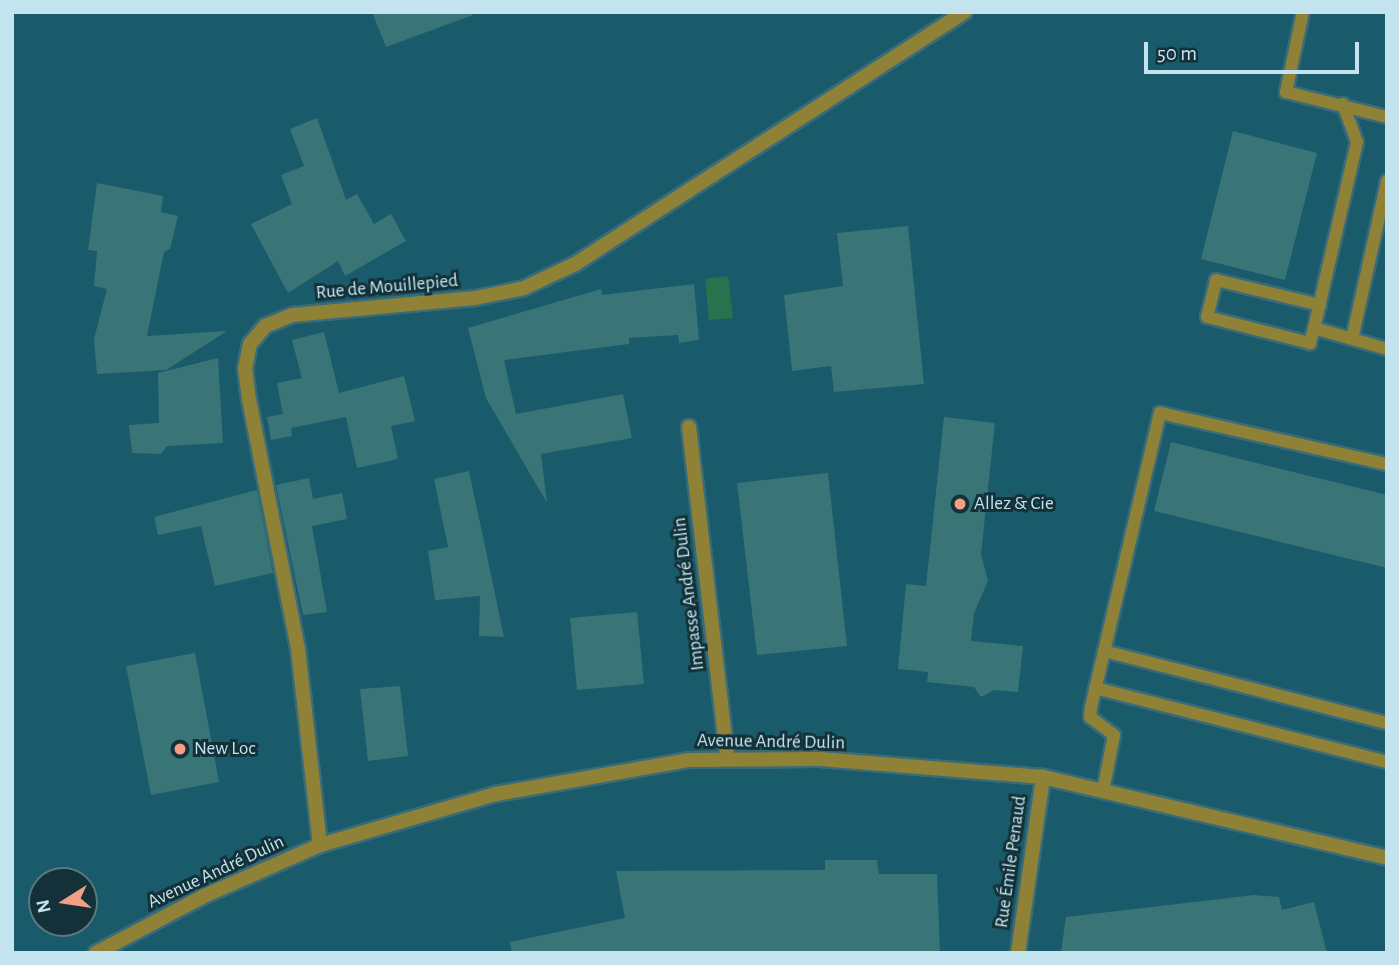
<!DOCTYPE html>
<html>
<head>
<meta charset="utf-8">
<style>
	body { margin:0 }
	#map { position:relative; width:1399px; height:965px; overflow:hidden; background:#184d5c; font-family:"Alegreya Sans",sans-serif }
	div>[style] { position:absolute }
	.built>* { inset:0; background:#1a5b6b }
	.water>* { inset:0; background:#28724e }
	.building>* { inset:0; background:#397477 }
	.roads { filter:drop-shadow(2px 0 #3a6b79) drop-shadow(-2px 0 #3a6b79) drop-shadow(0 2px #3a6b79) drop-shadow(0 -2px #3a6b79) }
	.service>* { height:12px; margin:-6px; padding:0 6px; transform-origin:6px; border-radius:6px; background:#8f8237 }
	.minor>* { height:14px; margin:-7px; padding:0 7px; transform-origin:7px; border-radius:7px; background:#8f8237 }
	.dots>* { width:19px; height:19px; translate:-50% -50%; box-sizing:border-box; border:4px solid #143139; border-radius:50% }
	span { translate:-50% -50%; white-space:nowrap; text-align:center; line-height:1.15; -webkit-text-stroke:6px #143139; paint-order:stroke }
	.street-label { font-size:19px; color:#c3e4ee }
	.poi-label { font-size:19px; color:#c3e4ee }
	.left { translate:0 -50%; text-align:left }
	.frame { position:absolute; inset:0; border:14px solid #c3e4ee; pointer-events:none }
	.north { position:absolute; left:28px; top:867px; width:70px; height:70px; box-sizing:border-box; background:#143139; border:2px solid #5a7981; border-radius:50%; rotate:258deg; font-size:19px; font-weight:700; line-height:28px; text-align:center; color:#c3e4ee }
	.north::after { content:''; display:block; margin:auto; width:24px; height:32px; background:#f39f83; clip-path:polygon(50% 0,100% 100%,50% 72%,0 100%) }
	.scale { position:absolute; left:1144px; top:42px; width:215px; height:32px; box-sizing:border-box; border:4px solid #c3e4ee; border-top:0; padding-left:9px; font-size:21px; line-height:24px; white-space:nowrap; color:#c3e4ee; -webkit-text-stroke:5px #143139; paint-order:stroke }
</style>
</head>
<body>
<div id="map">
	<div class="built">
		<i style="clip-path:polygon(evenodd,12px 12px,1387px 12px,1387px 953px,12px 953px,12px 12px,42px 881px,84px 881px,84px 923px,42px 923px,42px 881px)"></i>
	</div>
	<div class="water">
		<i style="clip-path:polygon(728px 276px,733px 318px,709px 320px,705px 279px)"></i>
	</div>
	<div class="building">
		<i style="clip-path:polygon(372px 12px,472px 12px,473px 15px,386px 47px)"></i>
		<i style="clip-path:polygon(317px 118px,346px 200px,357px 194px,374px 224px,391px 214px,406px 241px,345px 276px,338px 261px,288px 293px,251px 224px,292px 204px,281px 175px,304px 166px,290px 129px)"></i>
		<i style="clip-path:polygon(1233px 131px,1317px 153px,1285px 280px,1201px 259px)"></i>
		<i style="clip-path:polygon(97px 183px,163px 196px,161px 212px,178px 216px,170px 249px,164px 252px,147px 336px,227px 331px,166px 370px,97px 374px,94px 339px,107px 289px,94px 286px,97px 251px,88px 250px)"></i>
		<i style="clip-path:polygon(908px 226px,924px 384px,834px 392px,831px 366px,792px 371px,784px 295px,843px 286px,837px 233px)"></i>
		<i style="clip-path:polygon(694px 284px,699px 340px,679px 343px,678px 335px,629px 338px,629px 344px,504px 360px,516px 414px,623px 394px,632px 438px,541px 454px,547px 503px,486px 398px,468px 328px,601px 289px,602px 295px)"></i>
		<i style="clip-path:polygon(324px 332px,339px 393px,404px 376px,415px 421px,391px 426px,398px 459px,357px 468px,346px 417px,291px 428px,292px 436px,271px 440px,267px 417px,283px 414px,277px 383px,302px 378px,292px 340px)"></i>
		<i style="clip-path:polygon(218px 358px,223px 443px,167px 446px,161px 454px,132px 453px,129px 425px,159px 423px,158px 373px)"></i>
		<i style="clip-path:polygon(944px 417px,995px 423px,981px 554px,988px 581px,974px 613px,971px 641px,1023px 646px,1018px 692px,994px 690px,981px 697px,974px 687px,927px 682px,928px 672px,898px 669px,906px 584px,926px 586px)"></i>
		<i style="clip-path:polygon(1171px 442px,1387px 495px,1387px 568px,1154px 511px)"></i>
		<i style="clip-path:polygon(469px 471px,495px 594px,504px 637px,479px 636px,480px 596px,435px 600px,428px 551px,448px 547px,434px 479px)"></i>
		<i style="clip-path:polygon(828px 473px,847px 646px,757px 655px,737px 483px)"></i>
		<i style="clip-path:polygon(309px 478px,313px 499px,342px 493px,347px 519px,312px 526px,327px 612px,303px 615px,276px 485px)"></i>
		<i style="clip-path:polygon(257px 490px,273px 573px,215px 586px,201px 526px,158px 535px,154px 517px)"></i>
		<i style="clip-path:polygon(637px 612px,644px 684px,577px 690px,570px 618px)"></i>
		<i style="clip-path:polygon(195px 653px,219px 782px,151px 795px,126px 666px)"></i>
		<i style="clip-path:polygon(400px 686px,408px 756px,368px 761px,360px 689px)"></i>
		<i style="clip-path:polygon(825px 860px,877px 860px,879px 874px,937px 874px,940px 953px,512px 953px,510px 942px,625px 918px,616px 871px,825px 870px)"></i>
		<i style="clip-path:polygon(1254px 895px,1279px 897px,1282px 910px,1314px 902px,1327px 953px,1061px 953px,1066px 917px)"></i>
	</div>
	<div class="roads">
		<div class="service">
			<i style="left:1303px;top:12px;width:82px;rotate:102deg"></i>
			<i style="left:1286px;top:92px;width:104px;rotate:13.9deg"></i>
			<i style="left:1343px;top:104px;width:40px;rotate:69.8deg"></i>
			<i style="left:1357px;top:142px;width:191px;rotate:103deg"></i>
			<i style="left:1314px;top:328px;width:76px;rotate:16deg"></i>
			<i style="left:1314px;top:328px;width:16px;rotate:105deg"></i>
			<i style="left:1310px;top:343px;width:106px;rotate:-165.8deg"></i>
			<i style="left:1207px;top:317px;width:38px;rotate:-76deg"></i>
			<i style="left:1216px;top:280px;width:107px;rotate:13.5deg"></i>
			<i style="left:1352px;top:339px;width:162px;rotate:-77.5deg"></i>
			<i style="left:1104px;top:651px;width:292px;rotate:14.3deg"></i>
			<i style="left:1095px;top:688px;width:301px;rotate:14.2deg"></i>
			<i style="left:1103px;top:791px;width:57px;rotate:-78.9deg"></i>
			<i style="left:1114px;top:735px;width:30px;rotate:-143deg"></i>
			<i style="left:1090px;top:717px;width:10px;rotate:-84deg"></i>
			<i style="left:1091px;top:707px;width:302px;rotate:-76.8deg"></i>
			<i style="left:1160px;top:413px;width:233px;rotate:12.7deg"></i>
		</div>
		<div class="minor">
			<i style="left:689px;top:427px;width:332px;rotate:83.4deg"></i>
			<i style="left:320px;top:845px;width:197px;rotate:-96.4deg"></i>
			<i style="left:298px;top:649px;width:254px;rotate:-101.1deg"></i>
			<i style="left:249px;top:400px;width:31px;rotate:-97deg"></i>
			<i style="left:245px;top:369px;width:25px;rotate:-79deg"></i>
			<i style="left:250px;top:344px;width:23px;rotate:-50deg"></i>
			<i style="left:265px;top:326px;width:29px;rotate:-22deg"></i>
			<i style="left:292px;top:315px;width:184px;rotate:-5.3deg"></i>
			<i style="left:475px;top:298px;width:50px;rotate:-11.5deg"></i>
			<i style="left:524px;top:288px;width:56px;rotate:-25.2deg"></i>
			<i style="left:575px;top:264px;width:464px;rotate:-32.9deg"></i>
			<i style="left:96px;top:953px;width:122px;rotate:-27.8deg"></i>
			<i style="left:204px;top:896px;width:127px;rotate:-23.7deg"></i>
			<i style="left:320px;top:845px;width:183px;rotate:-16.2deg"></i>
			<i style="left:496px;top:794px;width:195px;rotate:-10deg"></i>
			<i style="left:688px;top:760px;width:132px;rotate:-0.4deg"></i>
			<i style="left:820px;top:759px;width:224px;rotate:4.6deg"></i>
			<i style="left:1043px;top:777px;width:353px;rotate:13.2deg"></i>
			<i style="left:1018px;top:953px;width:178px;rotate:-81.9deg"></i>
		</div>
	</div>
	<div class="dots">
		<i style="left:960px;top:504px;background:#f39f83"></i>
		<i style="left:180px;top:749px;background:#f39f83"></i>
	</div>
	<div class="street-label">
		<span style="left:387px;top:287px;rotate:-5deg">Rue de Mouillepied</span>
		<span style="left:689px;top:594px;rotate:-97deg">Impasse André Dulin</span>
		<span style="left:771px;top:742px;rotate:1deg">Avenue André Dulin</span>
		<span style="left:1011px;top:862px;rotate:-82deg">Rue Émile Penaud</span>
		<span style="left:216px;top:872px;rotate:-25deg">Avenue André Dulin</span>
	</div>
	<div class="poi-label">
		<span class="left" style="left:974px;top:504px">Allez &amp; Cie</span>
		<span class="left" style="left:194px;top:749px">New Loc</span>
	</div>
	<div class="frame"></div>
	<div class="north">N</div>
	<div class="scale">50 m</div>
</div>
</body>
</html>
